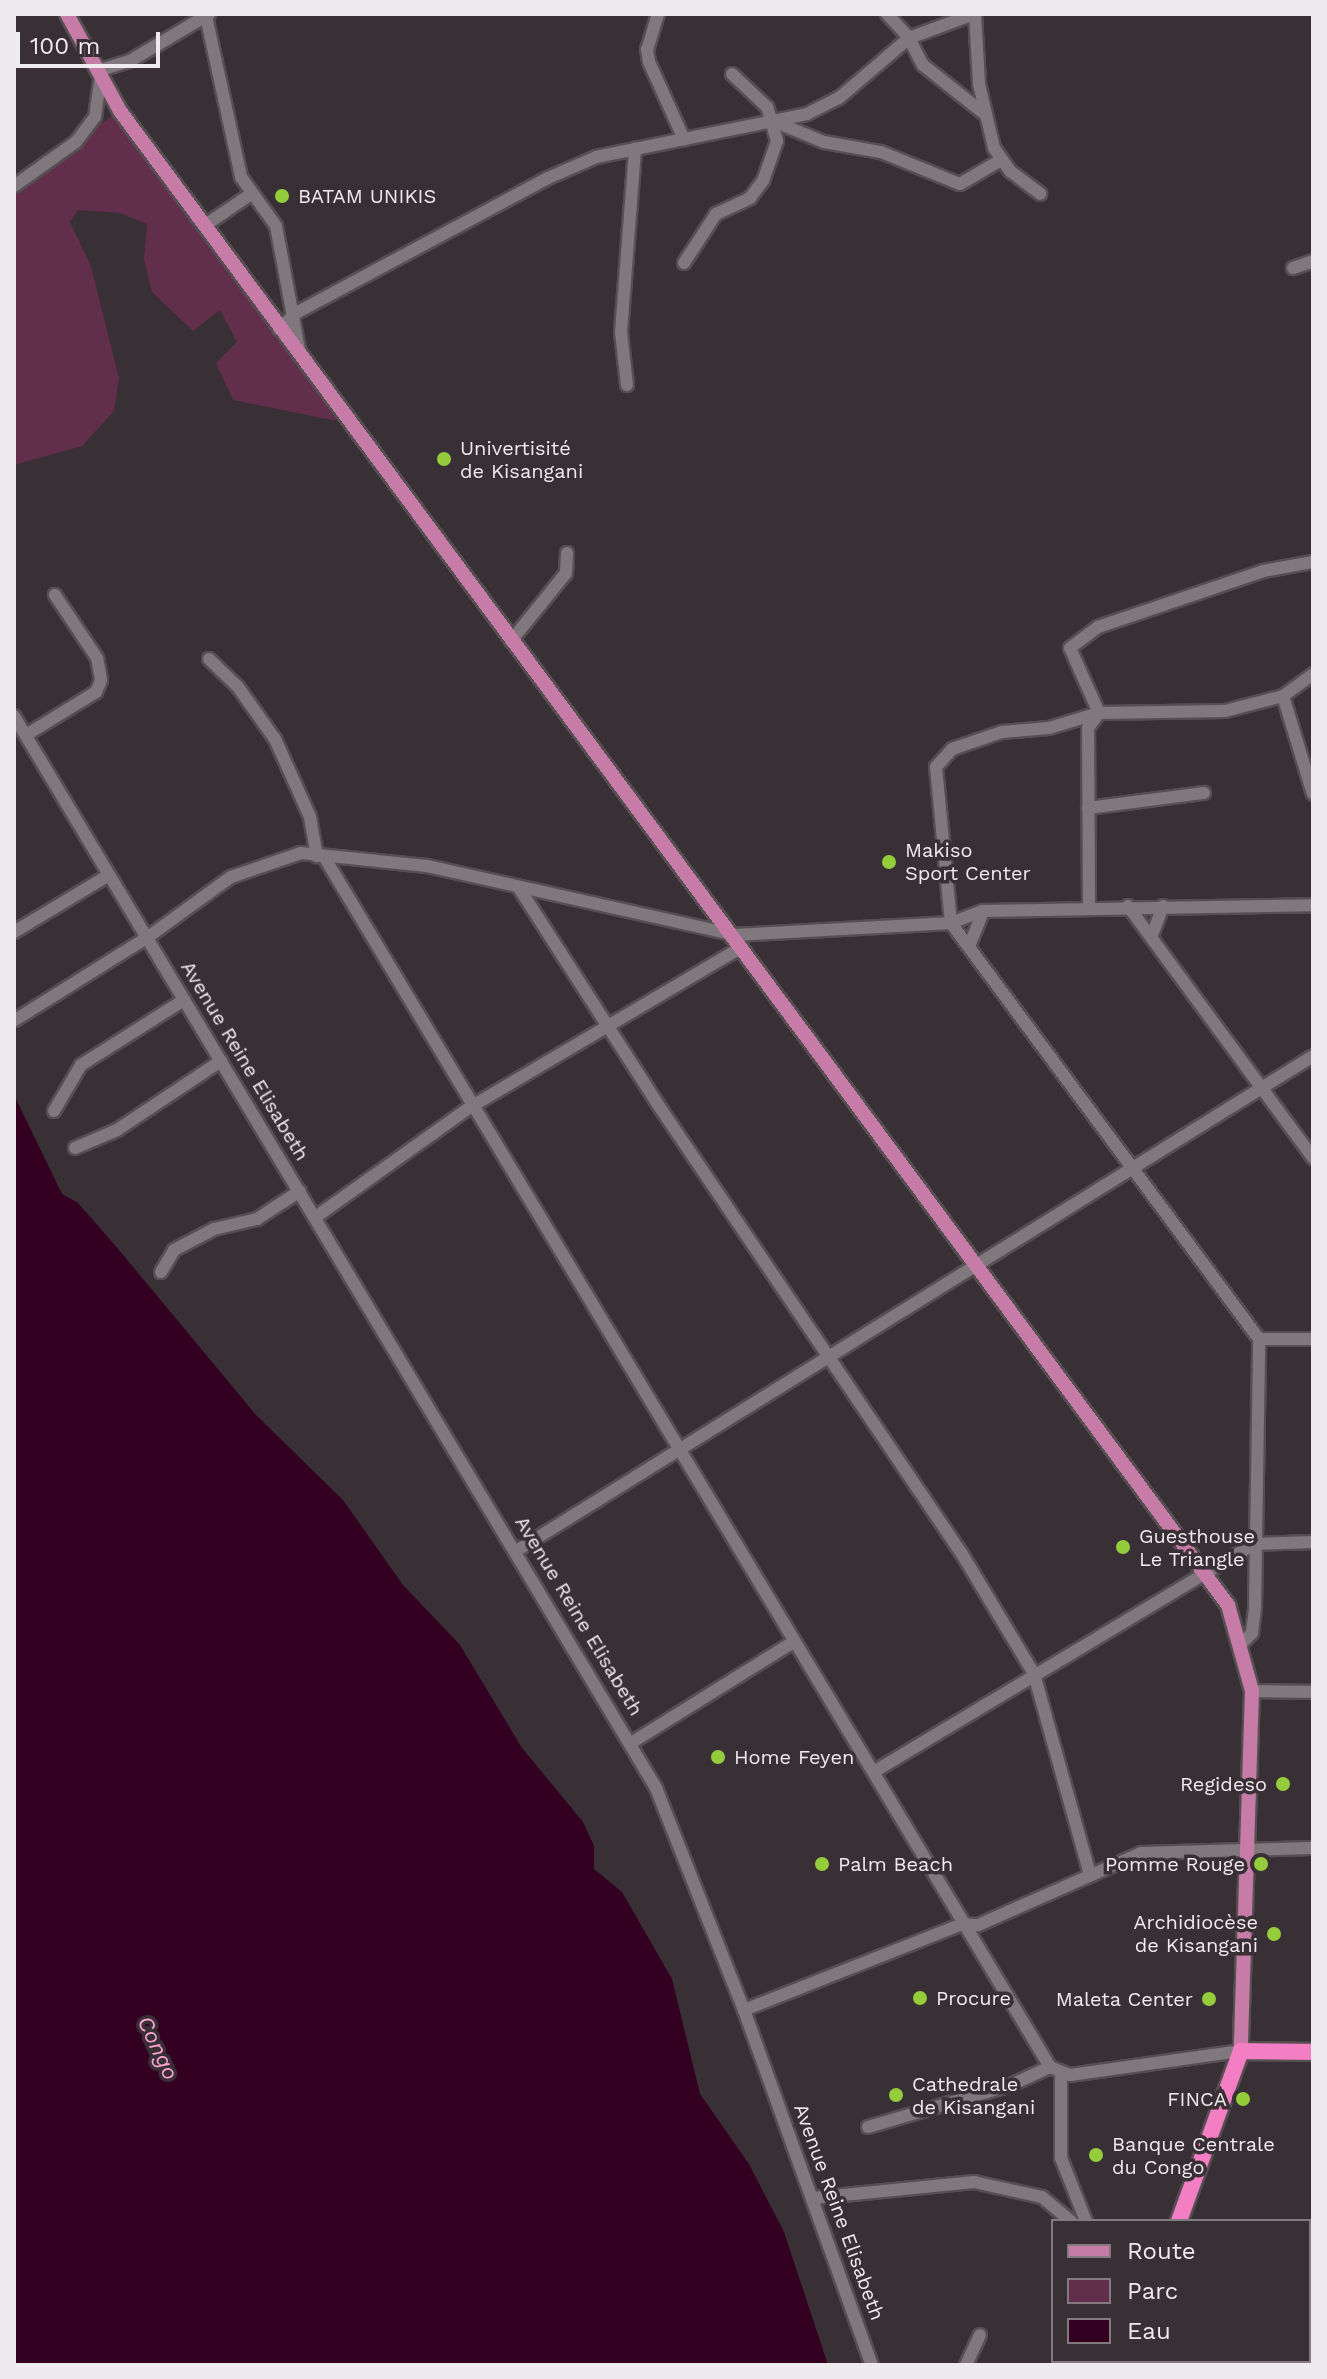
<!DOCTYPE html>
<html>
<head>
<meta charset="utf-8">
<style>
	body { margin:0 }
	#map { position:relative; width:1327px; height:2379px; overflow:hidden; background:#383034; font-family:"Work Sans",sans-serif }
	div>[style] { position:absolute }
	.green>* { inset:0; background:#612e4c }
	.water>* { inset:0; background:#302 }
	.roads { filter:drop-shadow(2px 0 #564f52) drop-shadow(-2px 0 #564f52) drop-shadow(0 2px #564f52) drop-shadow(0 -2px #564f52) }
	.minor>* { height:12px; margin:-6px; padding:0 6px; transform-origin:6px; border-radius:6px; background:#81787d }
	.major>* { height:14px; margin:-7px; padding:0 7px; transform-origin:7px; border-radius:7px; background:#c67ca7 }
	.highway>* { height:16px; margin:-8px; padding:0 8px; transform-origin:8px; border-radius:8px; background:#f47ec3 }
	.dots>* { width:22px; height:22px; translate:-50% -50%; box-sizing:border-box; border:4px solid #383034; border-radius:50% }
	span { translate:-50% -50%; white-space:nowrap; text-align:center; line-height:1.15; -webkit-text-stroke:7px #383034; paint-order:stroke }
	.poi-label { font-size:20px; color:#efeaed }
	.left { translate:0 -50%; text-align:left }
	.right { translate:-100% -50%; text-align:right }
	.street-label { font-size:20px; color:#efeaed }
	.water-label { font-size:22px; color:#fda2d5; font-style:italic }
	.frame { position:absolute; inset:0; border:16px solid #efeaed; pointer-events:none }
	.legend { position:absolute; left:1051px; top:2219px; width:260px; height:144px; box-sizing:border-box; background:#383034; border:2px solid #817a7e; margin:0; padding:10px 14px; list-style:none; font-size:24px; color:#efeaed }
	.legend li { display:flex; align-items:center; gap:16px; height:40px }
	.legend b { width:40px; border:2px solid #817a7e }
	.scale { position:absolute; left:16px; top:32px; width:144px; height:36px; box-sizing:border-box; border:4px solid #efeaed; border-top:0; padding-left:10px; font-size:24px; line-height:28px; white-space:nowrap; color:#efeaed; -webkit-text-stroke:6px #383034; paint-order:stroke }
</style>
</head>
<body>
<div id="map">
	<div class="green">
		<i style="clip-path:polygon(124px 107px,337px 421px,233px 400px,216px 363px,237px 342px,220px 310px,193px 331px,152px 292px,144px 259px,147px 224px,120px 213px,78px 210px,70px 222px,91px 266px,119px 378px,114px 411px,82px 446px,14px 465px,14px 187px)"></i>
	</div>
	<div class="water">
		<i style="clip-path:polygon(14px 1095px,62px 1194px,78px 1203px,119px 1250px,256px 1415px,343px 1500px,403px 1585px,460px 1645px,522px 1748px,583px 1822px,594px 1846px,594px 1869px,622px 1892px,672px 1979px,700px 2094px,749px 2164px,784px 2232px,828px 2365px,14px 2365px)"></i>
	</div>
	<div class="roads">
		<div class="minor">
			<i style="left:658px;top:14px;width:37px;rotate:107deg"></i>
			<i style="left:647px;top:49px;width:13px;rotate:81deg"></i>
			<i style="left:649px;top:62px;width:85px;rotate:65.6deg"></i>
			<i style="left:887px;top:14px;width:33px;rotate:47deg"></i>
			<i style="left:909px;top:38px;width:30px;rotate:63deg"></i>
			<i style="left:923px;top:65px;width:80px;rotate:38.4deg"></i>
			<i style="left:975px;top:14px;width:70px;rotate:86.7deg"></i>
			<i style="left:979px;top:84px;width:66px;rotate:76.8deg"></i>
			<i style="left:994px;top:148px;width:28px;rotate:55deg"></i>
			<i style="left:1010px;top:171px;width:38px;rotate:37deg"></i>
			<i style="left:206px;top:16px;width:165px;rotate:77.7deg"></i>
			<i style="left:241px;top:177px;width:60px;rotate:54.5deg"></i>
			<i style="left:276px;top:226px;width:130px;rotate:79.4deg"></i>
			<i style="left:97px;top:71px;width:34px;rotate:-17deg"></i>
			<i style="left:130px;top:61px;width:92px;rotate:-30.7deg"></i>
			<i style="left:773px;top:121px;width:55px;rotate:22.4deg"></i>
			<i style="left:824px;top:142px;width:58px;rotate:10deg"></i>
			<i style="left:881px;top:152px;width:85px;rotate:22.1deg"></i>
			<i style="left:960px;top:184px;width:48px;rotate:-30.3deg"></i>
			<i style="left:14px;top:186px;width:76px;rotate:-35.4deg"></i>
			<i style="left:76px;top:142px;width:31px;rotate:-53deg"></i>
			<i style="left:95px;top:117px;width:35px;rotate:-82deg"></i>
			<i style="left:204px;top:226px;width:57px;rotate:-34.2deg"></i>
			<i style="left:684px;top:263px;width:59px;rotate:-56.9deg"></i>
			<i style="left:716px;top:214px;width:38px;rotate:-25deg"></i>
			<i style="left:750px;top:198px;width:21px;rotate:-53deg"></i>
			<i style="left:763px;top:181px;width:42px;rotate:-70.7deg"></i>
			<i style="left:777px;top:141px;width:35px;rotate:-106deg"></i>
			<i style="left:767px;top:107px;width:48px;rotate:-136.7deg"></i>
			<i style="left:1293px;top:268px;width:21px;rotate:-19deg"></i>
			<i style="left:279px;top:329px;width:23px;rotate:-43deg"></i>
			<i style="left:296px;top:313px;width:286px;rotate:-28.2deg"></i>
			<i style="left:548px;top:178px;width:52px;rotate:-23.6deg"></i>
			<i style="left:596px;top:157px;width:215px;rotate:-11.5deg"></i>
			<i style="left:807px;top:114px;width:36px;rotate:-27deg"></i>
			<i style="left:839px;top:98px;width:92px;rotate:-40.6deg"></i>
			<i style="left:909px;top:38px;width:69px;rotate:-20.3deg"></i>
			<i style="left:627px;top:385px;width:53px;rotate:-96.5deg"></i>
			<i style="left:621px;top:332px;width:184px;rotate:-85.6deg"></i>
			<i style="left:511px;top:641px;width:87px;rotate:-51deg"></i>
			<i style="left:566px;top:573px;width:20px;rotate:-87deg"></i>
			<i style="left:209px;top:659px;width:40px;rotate:44deg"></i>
			<i style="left:238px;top:687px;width:64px;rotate:54.6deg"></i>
			<i style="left:275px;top:739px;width:85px;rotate:65.8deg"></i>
			<i style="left:310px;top:817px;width:40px;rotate:80deg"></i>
			<i style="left:1283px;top:696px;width:102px;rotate:73deg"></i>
			<i style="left:1099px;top:713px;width:71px;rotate:-114deg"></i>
			<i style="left:1070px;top:648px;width:35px;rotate:-37deg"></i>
			<i style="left:1098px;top:627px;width:174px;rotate:-18.7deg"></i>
			<i style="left:1263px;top:571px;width:51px;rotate:-10.2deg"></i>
			<i style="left:14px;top:716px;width:1250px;rotate:59.08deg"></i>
			<i style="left:656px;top:1788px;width:239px;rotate:68.4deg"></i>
			<i style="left:744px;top:2010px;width:377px;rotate:70.2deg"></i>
			<i style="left:26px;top:735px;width:82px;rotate:-31.6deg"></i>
			<i style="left:96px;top:692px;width:13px;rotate:-67deg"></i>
			<i style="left:101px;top:680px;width:22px;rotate:-100deg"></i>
			<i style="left:97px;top:658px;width:76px;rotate:-123.7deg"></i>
			<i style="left:1088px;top:808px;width:117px;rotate:-7.4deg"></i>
			<i style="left:326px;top:860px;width:1407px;rotate:59.04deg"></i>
			<i style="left:1050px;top:2067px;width:22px;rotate:22deg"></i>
			<i style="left:1070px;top:2075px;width:173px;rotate:-8deg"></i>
			<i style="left:519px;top:888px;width:263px;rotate:57.3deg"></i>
			<i style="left:661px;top:1109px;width:537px;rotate:55.93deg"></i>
			<i style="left:962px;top:1554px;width:140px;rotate:59deg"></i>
			<i style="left:1034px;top:1674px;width:209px;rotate:74.4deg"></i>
			<i style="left:1089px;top:906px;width:178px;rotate:-90.3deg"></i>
			<i style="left:1088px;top:728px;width:19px;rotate:-54deg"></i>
			<i style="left:1128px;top:906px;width:313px;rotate:53.7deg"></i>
			<i style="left:14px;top:932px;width:111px;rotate:-31deg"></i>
			<i style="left:1152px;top:935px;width:31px;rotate:-69deg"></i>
			<i style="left:970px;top:944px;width:35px;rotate:-68deg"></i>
			<i style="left:15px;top:1020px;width:157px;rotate:-32deg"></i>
			<i style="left:148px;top:937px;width:102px;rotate:-35.9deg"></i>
			<i style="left:231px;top:877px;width:74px;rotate:-18.9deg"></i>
			<i style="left:301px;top:853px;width:127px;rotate:5.9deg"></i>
			<i style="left:427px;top:866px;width:316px;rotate:12.6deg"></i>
			<i style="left:735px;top:935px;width:216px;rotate:-3.2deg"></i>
			<i style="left:951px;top:923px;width:34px;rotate:-21deg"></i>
			<i style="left:983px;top:911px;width:330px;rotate:-1deg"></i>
			<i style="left:54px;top:1111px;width:53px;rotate:-59.6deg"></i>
			<i style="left:81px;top:1065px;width:122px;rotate:-32.3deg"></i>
			<i style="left:75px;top:1148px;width:46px;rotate:-23.2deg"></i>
			<i style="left:117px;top:1130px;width:125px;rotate:-33.6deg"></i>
			<i style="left:317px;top:1216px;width:190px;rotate:-35.4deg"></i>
			<i style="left:472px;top:1106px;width:313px;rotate:-30.5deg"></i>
			<i style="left:161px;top:1272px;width:26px;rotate:-59deg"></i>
			<i style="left:174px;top:1250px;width:45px;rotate:-27.7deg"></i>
			<i style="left:214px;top:1229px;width:44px;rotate:-13.1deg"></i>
			<i style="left:257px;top:1219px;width:51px;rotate:-33.1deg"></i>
			<i style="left:1259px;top:1339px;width:54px"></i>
			<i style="left:516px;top:1551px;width:938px;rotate:-31.84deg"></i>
			<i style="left:1243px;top:1642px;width:13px;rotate:-45deg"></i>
			<i style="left:1252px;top:1633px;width:26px;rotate:-83deg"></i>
			<i style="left:1255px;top:1607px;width:268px;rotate:-89.1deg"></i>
			<i style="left:1259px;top:1339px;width:518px;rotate:-126.52deg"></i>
			<i style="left:951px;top:923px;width:157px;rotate:-95.5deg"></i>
			<i style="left:936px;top:767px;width:24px;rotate:-48deg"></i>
			<i style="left:952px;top:749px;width:53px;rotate:-18.8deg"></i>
			<i style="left:1002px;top:732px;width:47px;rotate:-4.9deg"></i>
			<i style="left:1049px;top:728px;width:52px;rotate:-16.7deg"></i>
			<i style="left:1099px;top:713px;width:126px;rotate:-0.9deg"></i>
			<i style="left:1225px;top:711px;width:60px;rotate:-14.5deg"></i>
			<i style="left:1283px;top:696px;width:37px;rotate:-36deg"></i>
			<i style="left:1252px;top:1691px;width:61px;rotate:0.9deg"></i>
			<i style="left:631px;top:1743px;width:191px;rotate:-31.9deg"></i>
			<i style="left:875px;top:1771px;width:442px;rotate:-30.9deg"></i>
			<i style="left:1254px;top:1544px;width:59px;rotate:-1.9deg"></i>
			<i style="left:744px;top:2010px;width:234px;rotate:-21.5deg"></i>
			<i style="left:962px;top:1924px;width:16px;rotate:4deg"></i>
			<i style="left:978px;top:1925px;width:178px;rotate:-23.8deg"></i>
			<i style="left:1141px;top:1853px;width:172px;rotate:-1.7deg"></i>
			<i style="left:1061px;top:2074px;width:84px;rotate:90deg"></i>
			<i style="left:1061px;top:2158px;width:68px;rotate:68.4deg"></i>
			<i style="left:868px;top:2127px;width:149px;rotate:-16.4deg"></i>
			<i style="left:1011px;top:2085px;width:43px;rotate:-24.8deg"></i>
			<i style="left:813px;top:2198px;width:162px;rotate:-5.7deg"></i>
			<i style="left:974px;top:2182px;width:70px;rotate:12.4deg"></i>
			<i style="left:1042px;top:2197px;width:38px;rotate:40deg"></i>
			<i style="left:1309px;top:2301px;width:6px;rotate:-51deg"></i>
			<i style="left:1205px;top:2361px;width:6px;rotate:45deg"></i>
			<i style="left:966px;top:2365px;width:33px;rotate:-65deg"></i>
			<i style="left:1251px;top:2365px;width:6px;rotate:-45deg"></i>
		</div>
		<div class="major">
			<i style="left:67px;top:14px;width:111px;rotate:61.3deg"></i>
			<i style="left:120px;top:111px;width:1860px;rotate:53.44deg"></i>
			<i style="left:1228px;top:1605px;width:89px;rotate:74.4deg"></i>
			<i style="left:1252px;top:1691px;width:360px;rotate:91.8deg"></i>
		</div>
		<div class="highway">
			<i style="left:1179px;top:2221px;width:181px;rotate:-70deg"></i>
			<i style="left:1241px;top:2051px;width:72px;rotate:0.8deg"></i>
			<i style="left:1125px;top:2365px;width:4px;rotate:-63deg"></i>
		</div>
	</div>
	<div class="dots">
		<i style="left:282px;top:196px;background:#94cc3c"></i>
		<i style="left:444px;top:459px;background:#94cc3c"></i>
		<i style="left:889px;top:862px;background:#94cc3c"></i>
		<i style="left:1123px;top:1547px;background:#94cc3c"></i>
		<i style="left:718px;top:1757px;background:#94cc3c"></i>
		<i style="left:1283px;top:1784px;background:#94cc3c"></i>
		<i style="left:822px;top:1864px;background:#94cc3c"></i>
		<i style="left:1261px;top:1864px;background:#94cc3c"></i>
		<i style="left:1274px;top:1934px;background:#94cc3c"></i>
		<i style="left:920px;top:1998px;background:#94cc3c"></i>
		<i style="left:1209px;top:1999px;background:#94cc3c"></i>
		<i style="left:896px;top:2095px;background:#94cc3c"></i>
		<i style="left:1243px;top:2099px;background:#94cc3c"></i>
		<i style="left:1096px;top:2155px;background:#94cc3c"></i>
	</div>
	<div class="poi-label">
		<span class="left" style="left:298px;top:196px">BATAM UNIKIS</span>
		<span class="left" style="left:460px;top:460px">Univertisité<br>de Kisangani</span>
		<span class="left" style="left:905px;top:862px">Makiso<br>Sport Center</span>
		<span class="left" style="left:1139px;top:1548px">Guesthouse<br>Le Triangle</span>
		<span class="left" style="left:734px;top:1757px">Home Feyen</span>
		<span class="right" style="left:1267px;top:1784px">Regideso</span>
		<span class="left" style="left:838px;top:1864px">Palm Beach</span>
		<span class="right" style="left:1245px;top:1864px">Pomme Rouge</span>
		<span class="right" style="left:1258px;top:1934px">Archidiocèse<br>de Kisangani</span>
		<span class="left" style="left:936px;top:1998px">Procure</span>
		<span class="right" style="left:1193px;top:1999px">Maleta Center</span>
		<span class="left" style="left:912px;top:2096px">Cathedrale<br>de Kisangani</span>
		<span class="right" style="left:1227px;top:2099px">FINCA</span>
		<span class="left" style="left:1112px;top:2156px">Banque Centrale<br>du Congo</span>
	</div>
	<div class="street-label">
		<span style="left:245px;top:1061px;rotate:59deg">Avenue Reine Elisabeth</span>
		<span style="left:579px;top:1616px;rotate:59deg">Avenue Reine Elisabeth</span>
		<span style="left:839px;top:2212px;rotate:70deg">Avenue Reine Elisabeth</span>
	</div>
	<div class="water-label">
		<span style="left:158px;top:2048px;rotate:65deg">Congo</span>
	</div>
	<div class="frame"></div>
	<ul class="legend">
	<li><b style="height:10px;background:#c67ca7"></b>Route</li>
	<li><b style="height:22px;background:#612e4c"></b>Parc</li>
	<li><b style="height:22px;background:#302"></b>Eau</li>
	</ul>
	<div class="scale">100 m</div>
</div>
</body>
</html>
